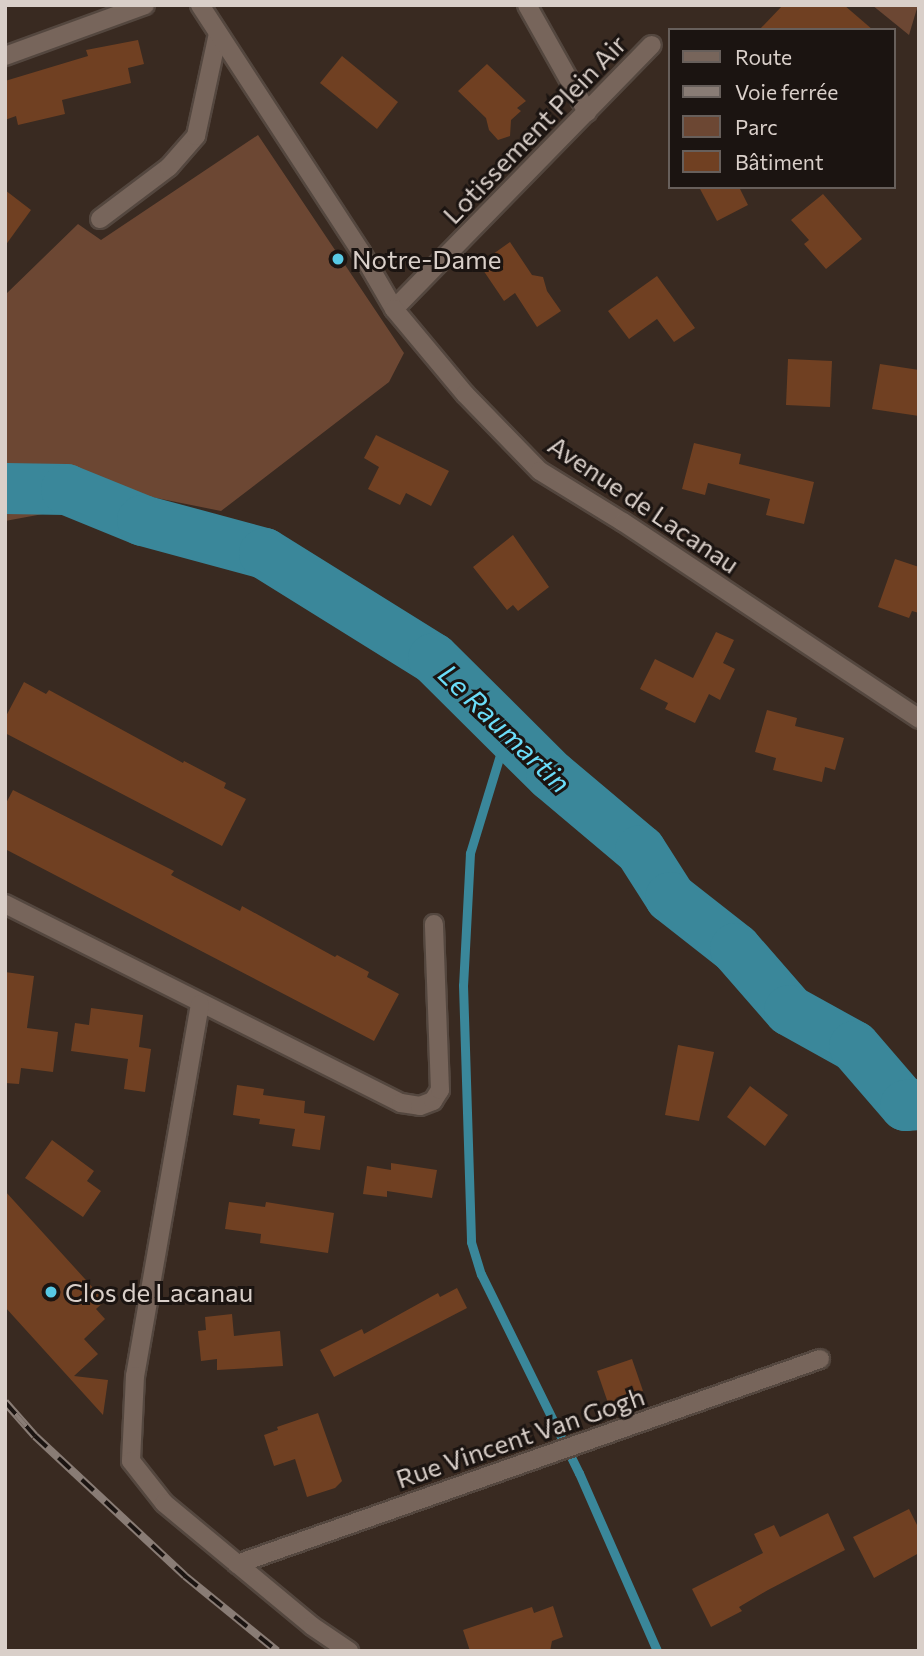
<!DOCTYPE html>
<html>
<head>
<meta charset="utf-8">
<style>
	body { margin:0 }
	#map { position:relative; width:924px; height:1656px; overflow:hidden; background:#392a21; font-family:Commissioner,sans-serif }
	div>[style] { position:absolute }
	.green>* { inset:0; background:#6c4733 }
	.stream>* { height:9px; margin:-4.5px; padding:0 4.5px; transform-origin:4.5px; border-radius:4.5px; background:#3a879a }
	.river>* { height:51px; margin:-25.5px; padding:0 25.5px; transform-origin:25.5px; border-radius:25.5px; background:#3a879a }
	.building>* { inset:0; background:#704022 }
	.roads { filter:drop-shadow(2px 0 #54473f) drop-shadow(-2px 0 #54473f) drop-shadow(0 2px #54473f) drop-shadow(0 -2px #54473f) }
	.minor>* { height:18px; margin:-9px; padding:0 9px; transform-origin:9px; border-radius:9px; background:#77655b }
	.tertiary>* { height:18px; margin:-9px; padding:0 9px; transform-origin:9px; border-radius:9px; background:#77655b }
	.rail>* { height:8px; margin-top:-4px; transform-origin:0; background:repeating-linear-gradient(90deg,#1b1411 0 16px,#897c75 0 32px); box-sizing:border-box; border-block:2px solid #897c75 }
	.dots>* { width:19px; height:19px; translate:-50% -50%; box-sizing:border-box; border:4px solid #1b1411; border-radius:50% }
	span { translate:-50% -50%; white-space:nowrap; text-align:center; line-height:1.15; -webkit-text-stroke:6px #1b1411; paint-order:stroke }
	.street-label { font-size:26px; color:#d9cfc9 }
	.poi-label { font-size:26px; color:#d9cfc9 }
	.left { translate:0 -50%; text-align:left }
	.water-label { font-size:28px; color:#6bddf9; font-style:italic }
	.frame { position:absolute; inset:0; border:7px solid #d9cfc9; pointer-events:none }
	.legend { position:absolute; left:668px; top:28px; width:228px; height:161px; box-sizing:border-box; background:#1b1411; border:2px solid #675f5b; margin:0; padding:9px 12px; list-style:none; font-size:21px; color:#d9cfc9 }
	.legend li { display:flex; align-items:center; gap:14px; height:35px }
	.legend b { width:35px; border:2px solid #675f5b }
</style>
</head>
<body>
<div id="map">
	<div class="green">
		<i style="clip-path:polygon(872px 5px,918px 5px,909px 35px)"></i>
		<i style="clip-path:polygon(258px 135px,404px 353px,389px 382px,221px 511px,22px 471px,43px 514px,5px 521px,5px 295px,78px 224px,101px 240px)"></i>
	</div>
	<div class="stream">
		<i style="left:507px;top:732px;width:127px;rotate:107deg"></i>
		<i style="left:470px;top:853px;width:132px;rotate:93deg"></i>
		<i style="left:463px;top:985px;width:257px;rotate:88.2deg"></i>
		<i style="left:471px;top:1242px;width:34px;rotate:73deg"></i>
		<i style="left:481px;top:1274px;width:222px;rotate:63.8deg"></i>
		<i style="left:579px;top:1473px;width:194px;rotate:66.3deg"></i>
	</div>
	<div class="river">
		<i style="left:5px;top:488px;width:61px;rotate:0.9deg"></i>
		<i style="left:66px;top:489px;width:82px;rotate:22.2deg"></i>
		<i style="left:142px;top:520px;width:126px;rotate:15.1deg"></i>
		<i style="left:264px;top:553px;width:199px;rotate:31.9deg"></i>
		<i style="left:433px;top:658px;width:166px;rotate:44.8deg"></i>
		<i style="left:551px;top:775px;width:116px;rotate:40.1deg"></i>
		<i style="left:640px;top:850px;width:56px;rotate:57.4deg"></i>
		<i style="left:670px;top:897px;width:83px;rotate:38.1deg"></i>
		<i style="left:735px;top:948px;width:82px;rotate:48.9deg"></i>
		<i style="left:789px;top:1010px;width:74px;rotate:29deg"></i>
		<i style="left:854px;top:1046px;width:78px;rotate:49.2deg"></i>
		<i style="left:905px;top:1105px;width:14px;rotate:-4deg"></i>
	</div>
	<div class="building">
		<i style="clip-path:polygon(783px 5px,844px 5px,873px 30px,759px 30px)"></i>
		<i style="clip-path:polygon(138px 40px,144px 64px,128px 68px,131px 83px,62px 100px,65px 114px,18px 125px,16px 116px,5px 120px,5px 81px,88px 56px,86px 50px)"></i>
		<i style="clip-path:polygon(342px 56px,398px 102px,377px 129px,320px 83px)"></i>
		<i style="clip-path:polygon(487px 64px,526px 101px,517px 108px,521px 111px,511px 120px,510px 136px,498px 140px,489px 130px,486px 118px,458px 91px)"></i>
		<i style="clip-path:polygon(699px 187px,739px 187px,748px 205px,717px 221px)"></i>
		<i style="clip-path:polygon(5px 190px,31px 210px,5px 246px)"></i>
		<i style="clip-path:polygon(823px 194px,862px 239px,826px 269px,804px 244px,809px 240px,791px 220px)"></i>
		<i style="clip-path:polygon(510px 242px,532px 275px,543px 277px,547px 291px,561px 311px,537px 327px,515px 293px,504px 301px,479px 264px)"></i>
		<i style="clip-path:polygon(657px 276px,695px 328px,674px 342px,657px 319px,629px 339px,608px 311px)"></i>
		<i style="clip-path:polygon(788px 359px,832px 361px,830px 407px,786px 405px)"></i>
		<i style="clip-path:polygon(880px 364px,919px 370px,919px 416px,872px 409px)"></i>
		<i style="clip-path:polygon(376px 435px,449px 471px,431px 506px,406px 493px,400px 505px,368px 489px,379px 467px,364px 458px)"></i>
		<i style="clip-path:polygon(694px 443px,741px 454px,739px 464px,814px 482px,804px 524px,766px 515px,770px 499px,708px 483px,705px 495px,682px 489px)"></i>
		<i style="clip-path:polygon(513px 535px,549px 587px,518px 611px,513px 605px,507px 610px,473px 567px)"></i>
		<i style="clip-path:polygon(895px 559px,919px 567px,919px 613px,912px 611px,909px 618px,878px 607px)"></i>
		<i style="clip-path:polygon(716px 632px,734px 640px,723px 663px,735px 669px,720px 700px,709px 694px,695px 723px,665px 709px,668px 703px,640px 689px,655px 659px,693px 678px)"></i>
		<i style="clip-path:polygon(24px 682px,46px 694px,49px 690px,183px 763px,184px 761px,226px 783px,224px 788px,246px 799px,222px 846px,5px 733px,5px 718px)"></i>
		<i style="clip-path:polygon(767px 710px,797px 718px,795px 726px,844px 738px,835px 770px,825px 767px,822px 782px,773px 770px,776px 758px,755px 752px)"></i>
		<i style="clip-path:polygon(13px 790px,174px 871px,171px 875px,240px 911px,242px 906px,335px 957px,337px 955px,369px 972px,367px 977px,399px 994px,374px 1041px,5px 849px,5px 805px)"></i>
		<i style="clip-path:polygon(5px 972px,34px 976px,27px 1028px,58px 1032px,53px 1072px,21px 1068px,19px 1084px,5px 1083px)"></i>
		<i style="clip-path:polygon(91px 1008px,143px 1015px,139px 1047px,151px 1049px,145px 1092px,124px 1089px,128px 1059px,71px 1051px,75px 1023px,89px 1025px)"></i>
		<i style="clip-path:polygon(678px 1045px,714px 1052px,699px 1121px,665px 1115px)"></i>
		<i style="clip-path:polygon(237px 1085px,264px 1089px,263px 1095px,305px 1101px,304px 1113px,325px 1116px,320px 1150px,292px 1146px,295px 1129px,259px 1124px,260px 1119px,233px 1115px)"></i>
		<i style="clip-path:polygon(750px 1086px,788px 1115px,765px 1146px,727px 1117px)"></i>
		<i style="clip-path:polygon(52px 1140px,94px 1171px,87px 1181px,101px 1191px,83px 1217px,25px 1178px)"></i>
		<i style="clip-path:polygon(391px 1163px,437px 1170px,432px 1198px,387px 1191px,387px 1197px,363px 1194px,367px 1166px,391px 1170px)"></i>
		<i style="clip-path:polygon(5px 1191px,105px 1301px,96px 1309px,105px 1319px,84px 1339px,98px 1354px,74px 1376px,108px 1380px,103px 1415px,5px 1307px)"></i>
		<i style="clip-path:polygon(229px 1202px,265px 1207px,266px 1202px,334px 1213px,328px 1253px,260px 1243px,261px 1234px,225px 1229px)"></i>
		<i style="clip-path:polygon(457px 1288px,467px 1308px,334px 1377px,320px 1350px,362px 1329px,364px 1334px,438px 1293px,440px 1297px)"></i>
		<i style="clip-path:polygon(232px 1314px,234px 1336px,280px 1331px,283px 1366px,217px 1370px,217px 1359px,201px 1361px,198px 1331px,206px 1330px,205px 1317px)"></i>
		<i style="clip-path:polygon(632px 1359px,643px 1391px,608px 1403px,597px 1371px)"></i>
		<i style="clip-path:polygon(318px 1413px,342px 1481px,335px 1488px,307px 1497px,295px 1459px,274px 1466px,264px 1435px,278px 1430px,277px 1427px)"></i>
		<i style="clip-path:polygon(909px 1509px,919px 1529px,919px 1553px,874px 1578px,853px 1537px)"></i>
		<i style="clip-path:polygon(828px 1513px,845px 1550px,768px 1590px,739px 1607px,742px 1611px,711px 1627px,692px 1589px,763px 1553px,754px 1534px,774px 1525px,780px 1537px)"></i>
		<i style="clip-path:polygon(553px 1606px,563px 1637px,552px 1641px,550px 1651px,470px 1651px,463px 1630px,532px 1607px,534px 1613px)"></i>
	</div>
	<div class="roads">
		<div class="minor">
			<i style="left:527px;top:5px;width:123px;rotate:60.7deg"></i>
			<i style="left:5px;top:56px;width:149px;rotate:-20deg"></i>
			<i style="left:100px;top:219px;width:86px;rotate:-37deg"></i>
			<i style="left:169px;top:167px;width:41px;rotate:-48.9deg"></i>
			<i style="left:196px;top:136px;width:105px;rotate:-77.9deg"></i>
			<i style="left:394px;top:309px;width:369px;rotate:-45.7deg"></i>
			<i style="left:5px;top:904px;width:443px;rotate:26.7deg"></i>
			<i style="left:401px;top:1103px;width:19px;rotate:9deg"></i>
			<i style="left:420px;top:1106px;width:14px;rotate:-21deg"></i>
			<i style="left:433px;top:1101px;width:13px;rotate:-58deg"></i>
			<i style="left:440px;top:1090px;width:166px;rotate:-92.1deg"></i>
			<i style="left:200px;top:1004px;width:378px;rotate:99.9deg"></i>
			<i style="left:135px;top:1376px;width:85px;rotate:92.7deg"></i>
			<i style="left:131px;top:1461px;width:53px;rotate:51.8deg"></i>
			<i style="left:164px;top:1503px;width:192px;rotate:39.7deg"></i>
			<i style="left:312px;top:1626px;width:45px;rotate:34deg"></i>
			<i style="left:237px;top:1564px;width:618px;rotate:-19.37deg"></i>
		</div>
		<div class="tertiary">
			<i style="left:200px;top:5px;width:295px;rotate:56.9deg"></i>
			<i style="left:361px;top:252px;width:66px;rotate:59.9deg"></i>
			<i style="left:394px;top:309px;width:111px;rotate:50.1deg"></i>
			<i style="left:465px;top:394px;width:107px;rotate:45.8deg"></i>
			<i style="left:540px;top:471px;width:97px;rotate:31.6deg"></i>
			<i style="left:623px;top:522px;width:356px;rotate:33.6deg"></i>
		</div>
	</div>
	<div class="rail">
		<i style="left:5px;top:1402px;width:45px;rotate:48.6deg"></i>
		<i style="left:35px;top:1436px;width:205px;rotate:43deg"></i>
		<i style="left:185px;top:1576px;width:119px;rotate:39.2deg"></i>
	</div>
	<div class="dots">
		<i style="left:338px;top:259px;background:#58c9e4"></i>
		<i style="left:51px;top:1292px;background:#58c9e4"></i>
	</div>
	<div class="street-label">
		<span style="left:534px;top:129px;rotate:-46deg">Lotissement Plein Air</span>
		<span style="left:644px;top:504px;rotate:34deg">Avenue de Lacanau</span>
		<span style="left:520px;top:1437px;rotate:-19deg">Rue Vincent Van Gogh</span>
	</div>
	<div class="poi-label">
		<span class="left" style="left:352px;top:259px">Notre-Dame</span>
		<span class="left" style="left:65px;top:1292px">Clos de Lacanau</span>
	</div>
	<div class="water-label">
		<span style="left:505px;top:728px;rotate:44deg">Le Raumartin</span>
	</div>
	<div class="frame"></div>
	<ul class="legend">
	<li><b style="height:9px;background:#77655b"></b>Route</li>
	<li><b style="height:9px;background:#897c75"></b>Voie ferrée</li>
	<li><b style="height:19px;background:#6c4733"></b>Parc</li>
	<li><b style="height:19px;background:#704022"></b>Bâtiment</li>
	</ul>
</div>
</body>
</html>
